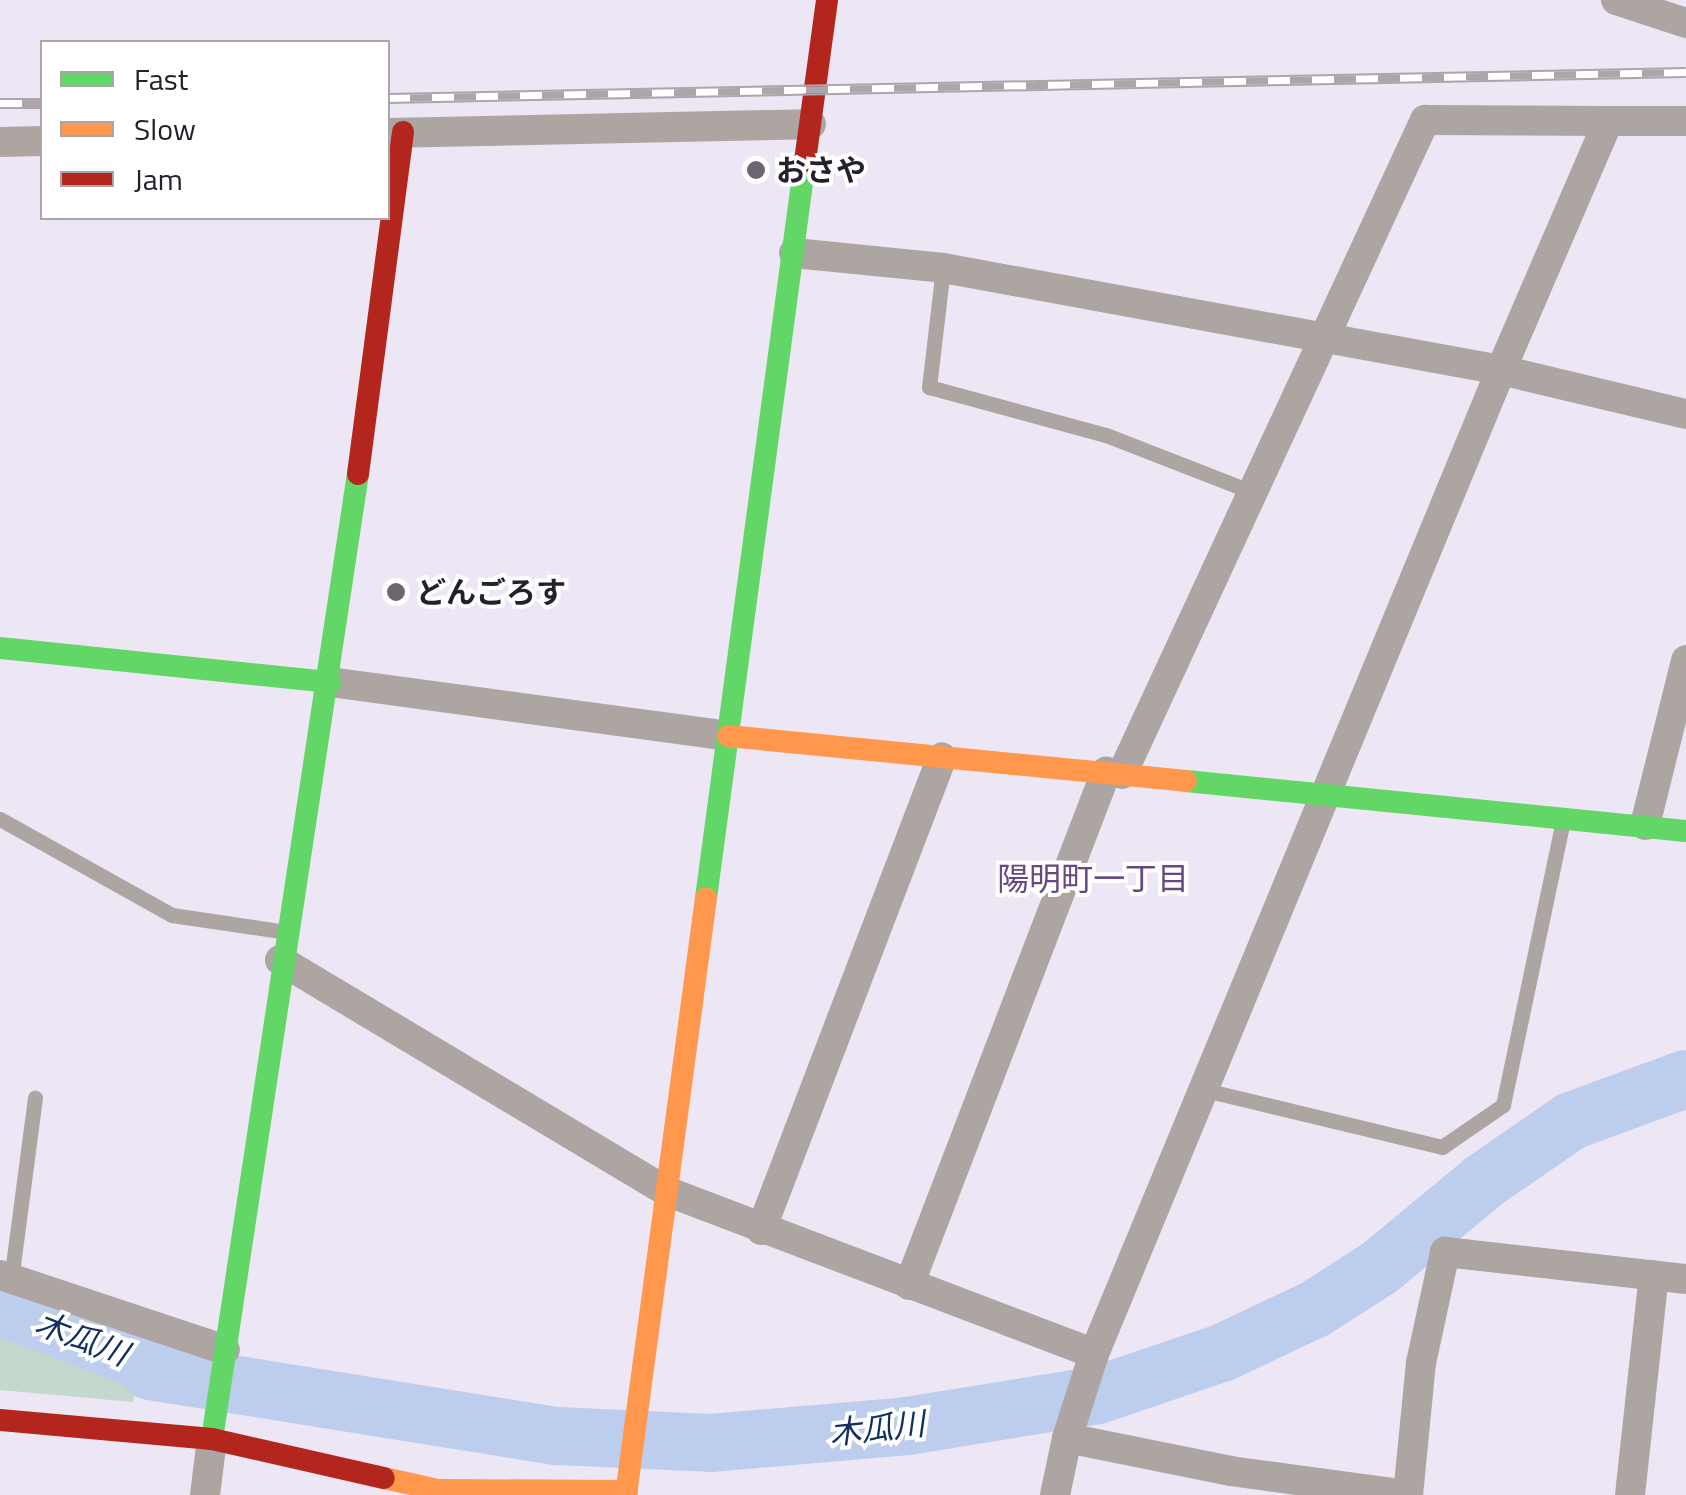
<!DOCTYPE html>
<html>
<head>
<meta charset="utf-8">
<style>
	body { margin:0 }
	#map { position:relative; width:1686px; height:1495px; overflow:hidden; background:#ede6f4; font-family:"Titillium Web","Noto Sans JP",sans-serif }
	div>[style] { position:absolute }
	.green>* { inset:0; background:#c5d8cd }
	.river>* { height:58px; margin:-29px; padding:0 29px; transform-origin:29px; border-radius:29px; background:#bdcdee }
	.lane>* { height:15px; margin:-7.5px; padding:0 7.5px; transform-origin:7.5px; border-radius:7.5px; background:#aca5a2 }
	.street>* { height:30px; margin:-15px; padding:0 15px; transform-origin:15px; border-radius:15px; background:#aca5a2 }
	.fast>* { height:22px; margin:-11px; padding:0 11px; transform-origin:11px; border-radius:11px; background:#63d668 }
	.slow>* { height:22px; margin:-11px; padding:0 11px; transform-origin:11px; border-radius:11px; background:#ff974d }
	.jam>* { height:22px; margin:-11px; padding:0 11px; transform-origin:11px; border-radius:11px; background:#b3261e }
	.rail>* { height:11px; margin-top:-5.5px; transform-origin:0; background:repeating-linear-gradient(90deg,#fff 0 22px,#aca6ab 0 44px); box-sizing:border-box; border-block:2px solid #aca6ab }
	.dots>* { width:28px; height:28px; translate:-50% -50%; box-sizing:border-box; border:5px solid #fff; border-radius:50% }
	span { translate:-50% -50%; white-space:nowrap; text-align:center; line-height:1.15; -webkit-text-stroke:8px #fff; paint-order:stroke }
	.poi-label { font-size:30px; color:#25212a; font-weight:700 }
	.left { translate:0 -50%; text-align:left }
	.neighbourhood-label { font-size:32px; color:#664783 }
	.water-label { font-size:32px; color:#132e61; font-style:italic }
	.legend { position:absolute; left:40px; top:40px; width:350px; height:180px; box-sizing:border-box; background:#fff; border:2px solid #a8a6aa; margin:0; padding:12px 18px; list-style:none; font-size:30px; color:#25212a }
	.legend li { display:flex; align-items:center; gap:20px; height:50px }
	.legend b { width:50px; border:2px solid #a8a6aa }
</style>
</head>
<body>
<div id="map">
	<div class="green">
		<i style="clip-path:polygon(0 1321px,137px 1382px,133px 1402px,0 1390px)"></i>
	</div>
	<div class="river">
		<i style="left:0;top:1306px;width:151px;rotate:21.3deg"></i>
		<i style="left:141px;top:1361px;width:13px;rotate:48deg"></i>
		<i style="left:150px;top:1371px;width:413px;rotate:9.1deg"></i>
		<i style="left:558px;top:1436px;width:152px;rotate:2.6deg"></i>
		<i style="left:710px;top:1443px;width:198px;rotate:-4.9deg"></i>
		<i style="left:907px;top:1426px;width:193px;rotate:-9.2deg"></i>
		<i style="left:1098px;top:1395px;width:133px;rotate:-18.8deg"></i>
		<i style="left:1224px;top:1352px;width:101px;rotate:-25.3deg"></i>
		<i style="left:1315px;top:1309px;width:76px;rotate:-32.6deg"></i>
		<i style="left:1379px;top:1268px;width:136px;rotate:-39.6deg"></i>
		<i style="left:1484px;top:1181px;width:106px;rotate:-34.6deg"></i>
		<i style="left:1571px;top:1121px;width:122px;rotate:-20.1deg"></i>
	</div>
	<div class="lane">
		<i style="left:943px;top:268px;width:120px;rotate:96.7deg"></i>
		<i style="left:929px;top:387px;width:183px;rotate:15.2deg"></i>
		<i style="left:1106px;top:435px;width:155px;rotate:21.3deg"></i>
		<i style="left:0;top:819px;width:197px;rotate:29.2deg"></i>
		<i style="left:172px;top:915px;width:110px;rotate:8.4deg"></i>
		<i style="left:1205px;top:1090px;width:244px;rotate:13.5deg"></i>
		<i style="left:1442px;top:1147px;width:74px;rotate:-34.5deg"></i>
		<i style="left:1503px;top:1105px;width:291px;rotate:-78.1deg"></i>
		<i style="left:11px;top:1280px;width:184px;rotate:-82.5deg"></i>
	</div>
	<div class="street">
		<i style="left:1616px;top:0;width:74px;rotate:18.2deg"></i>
		<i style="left:388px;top:133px;width:423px;rotate:-1.2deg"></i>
		<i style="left:0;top:142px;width:42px;rotate:-1.4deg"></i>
		<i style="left:794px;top:253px;width:150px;rotate:5.7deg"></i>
		<i style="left:943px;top:268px;width:567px;rotate:10.36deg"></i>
		<i style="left:1501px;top:370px;width:271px;rotate:-66.7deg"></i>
		<i style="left:1608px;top:121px;width:78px"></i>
		<i style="left:330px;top:682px;width:402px;rotate:7.7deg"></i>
		<i style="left:1122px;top:774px;width:721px;rotate:-65.14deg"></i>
		<i style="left:1425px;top:120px;width:183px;rotate:0.3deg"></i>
		<i style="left:1645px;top:825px;width:170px;rotate:-76deg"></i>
		<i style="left:280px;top:960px;width:450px;rotate:30.9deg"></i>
		<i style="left:666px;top:1191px;width:458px;rotate:20.8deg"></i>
		<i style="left:1094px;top:1354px;width:88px;rotate:107.8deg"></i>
		<i style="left:761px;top:1230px;width:506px;rotate:-69.06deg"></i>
		<i style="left:0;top:1275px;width:237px;rotate:18.4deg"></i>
		<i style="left:909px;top:1285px;width:550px;rotate:-68.99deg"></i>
		<i style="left:1094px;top:1354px;width:1065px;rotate:-67.53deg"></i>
		<i style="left:1501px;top:370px;width:190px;rotate:13.4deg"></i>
		<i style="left:205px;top:1495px;width:56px;rotate:-82.9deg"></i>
		<i style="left:1055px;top:1495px;width:58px;rotate:-78.1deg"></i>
		<i style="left:1067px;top:1438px;width:166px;rotate:11.4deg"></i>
		<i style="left:1230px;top:1471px;width:180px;rotate:7.7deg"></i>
		<i style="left:1408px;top:1495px;width:133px;rotate:-84.4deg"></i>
		<i style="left:1421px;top:1363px;width:114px;rotate:-77.8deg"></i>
		<i style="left:1445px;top:1252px;width:243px;rotate:6.4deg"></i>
		<i style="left:1630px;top:1495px;width:221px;rotate:-83.8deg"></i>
	</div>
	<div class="fast">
		<i style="left:0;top:648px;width:332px;rotate:5.9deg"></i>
		<i style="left:1186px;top:781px;width:502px;rotate:5.71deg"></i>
		<i style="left:706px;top:898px;width:744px;rotate:-82.35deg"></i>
		<i style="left:212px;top:1439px;width:976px;rotate:-81.4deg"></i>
	</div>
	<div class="slow">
		<i style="left:728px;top:736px;width:460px;rotate:5.6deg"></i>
		<i style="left:384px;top:1478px;width:55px;rotate:12.5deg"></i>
		<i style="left:438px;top:1490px;width:189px;rotate:0.3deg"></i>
		<i style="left:626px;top:1495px;width:602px;rotate:-82.37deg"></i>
	</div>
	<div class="jam">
		<i style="left:805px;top:161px;width:162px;rotate:-82.2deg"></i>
		<i style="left:358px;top:474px;width:345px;rotate:-82.5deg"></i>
		<i style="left:0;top:1420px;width:213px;rotate:5.1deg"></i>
		<i style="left:212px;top:1439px;width:176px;rotate:12.8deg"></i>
	</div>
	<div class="rail">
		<i style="left:388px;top:98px;width:1298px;rotate:-1.15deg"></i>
		<i style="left:0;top:103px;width:42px"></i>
	</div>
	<div class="dots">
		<i style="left:756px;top:170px;background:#6b6671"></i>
		<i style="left:396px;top:592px;background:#6b6671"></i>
	</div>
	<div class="poi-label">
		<span class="left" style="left:776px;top:170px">おさや</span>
		<span class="left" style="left:416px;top:592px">どんごろす</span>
	</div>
	<div class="neighbourhood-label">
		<span style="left:1093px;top:878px">陽明町一丁目</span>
	</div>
	<div class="water-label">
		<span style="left:82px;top:1338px;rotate:21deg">木瓜川</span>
		<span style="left:877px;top:1428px;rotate:-6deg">木瓜川</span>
	</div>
	<ul class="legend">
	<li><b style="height:12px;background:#63d668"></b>Fast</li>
	<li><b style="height:12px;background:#ff974d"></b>Slow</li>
	<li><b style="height:12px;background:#b3261e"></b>Jam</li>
	</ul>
</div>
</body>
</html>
